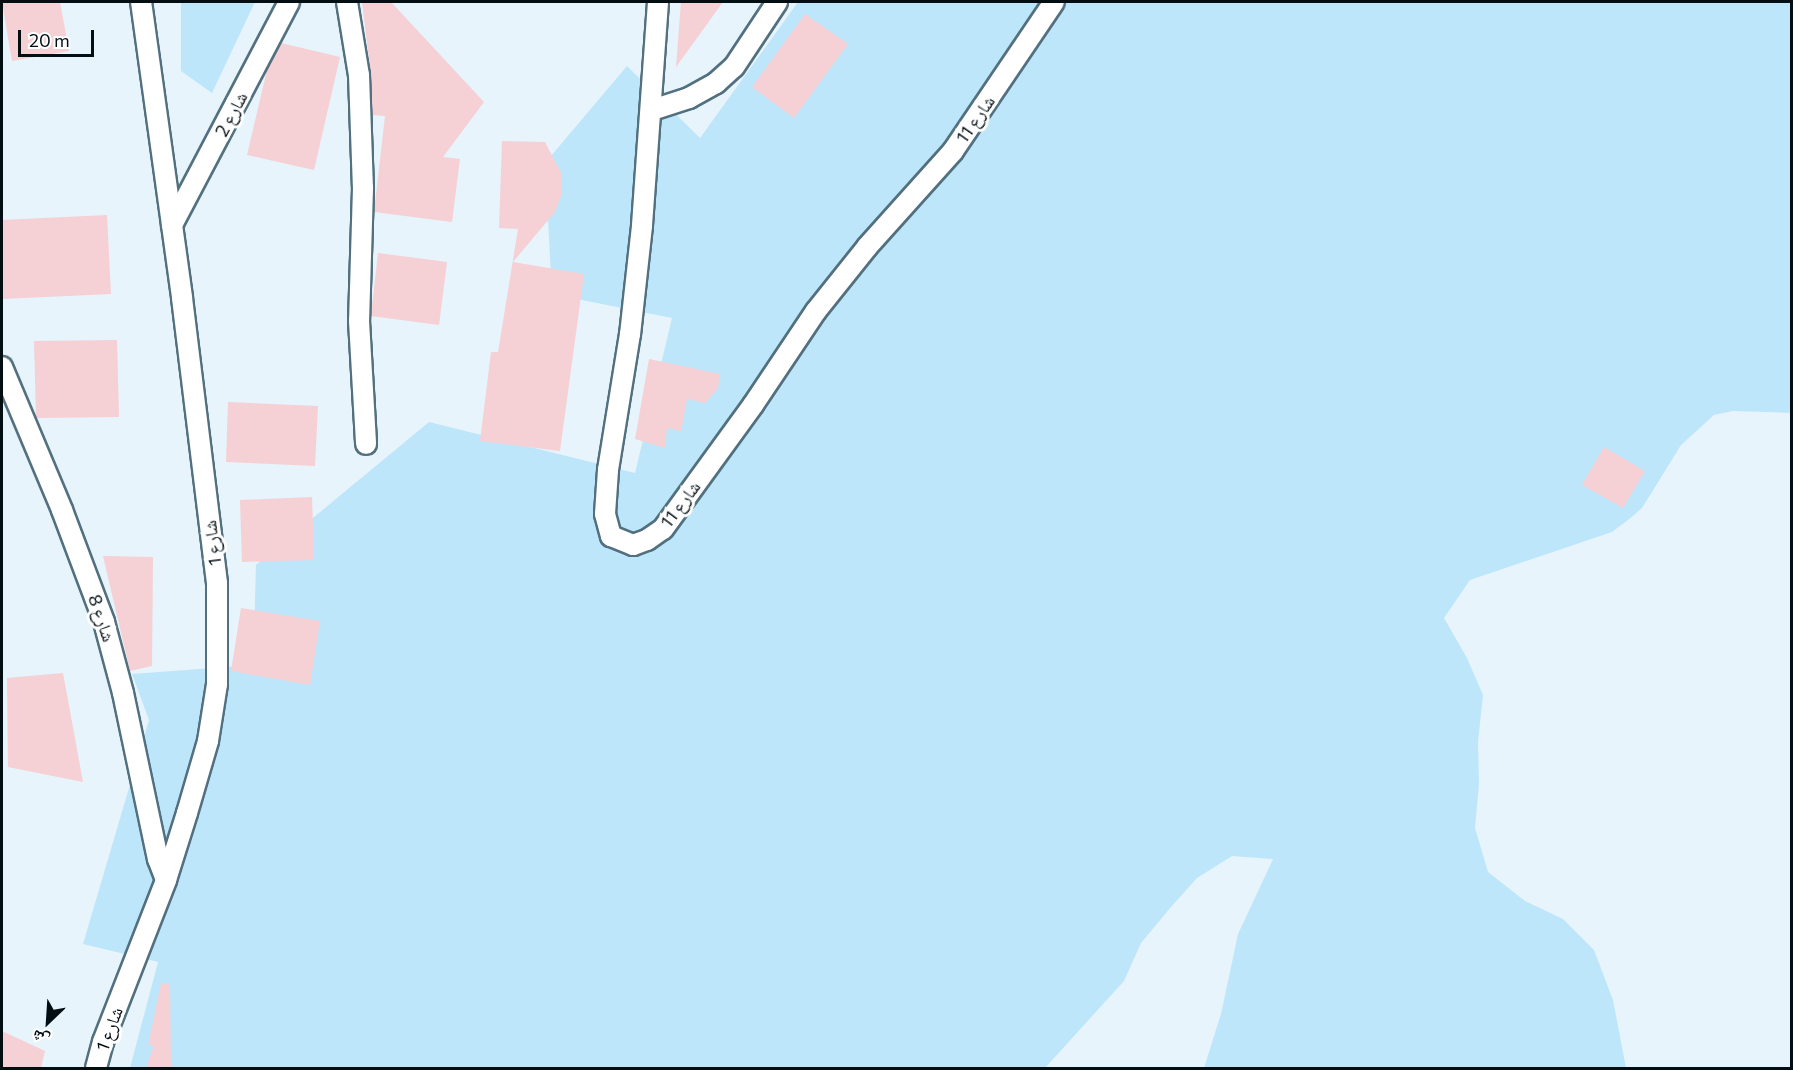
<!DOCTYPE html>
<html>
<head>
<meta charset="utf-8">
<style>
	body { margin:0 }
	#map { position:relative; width:1793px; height:1070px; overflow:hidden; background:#e7f4fb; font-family:Commissioner,"Noto Naskh Arabic",sans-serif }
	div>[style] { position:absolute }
	.green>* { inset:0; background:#bee6fa }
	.building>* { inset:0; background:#f5d0d4 }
	.roads { filter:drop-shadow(2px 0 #52707f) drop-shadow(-2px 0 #52707f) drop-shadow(0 2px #52707f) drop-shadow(0 -2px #52707f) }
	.street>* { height:20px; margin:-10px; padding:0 10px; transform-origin:10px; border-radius:10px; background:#fff }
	span { translate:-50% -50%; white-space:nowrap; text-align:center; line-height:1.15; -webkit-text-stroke:6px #fff; paint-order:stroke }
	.street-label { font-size:18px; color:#030e13 }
	.frame { position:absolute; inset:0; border:3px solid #030e13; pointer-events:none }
	.north { position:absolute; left:18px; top:992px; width:60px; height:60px; -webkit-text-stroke:4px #fff; paint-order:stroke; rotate:205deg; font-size:16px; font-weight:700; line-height:24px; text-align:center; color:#030e13 }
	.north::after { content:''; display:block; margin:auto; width:21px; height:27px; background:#030e13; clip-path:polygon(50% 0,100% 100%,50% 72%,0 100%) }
	.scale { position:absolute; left:18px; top:30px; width:76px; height:27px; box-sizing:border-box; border:3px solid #030e13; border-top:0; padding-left:8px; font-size:18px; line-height:21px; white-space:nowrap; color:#030e13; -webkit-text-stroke:4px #fff; paint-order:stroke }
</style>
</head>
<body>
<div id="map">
	<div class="green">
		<i style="clip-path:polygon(181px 2px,255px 2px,212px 93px,181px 71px)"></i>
		<i style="clip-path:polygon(798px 2px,1791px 2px,1791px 413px,1733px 411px,1714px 415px,1681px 445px,1642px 508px,1628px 520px,1612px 532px,1470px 580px,1444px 618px,1467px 658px,1483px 695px,1478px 742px,1479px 784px,1475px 828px,1488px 872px,1525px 901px,1563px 919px,1594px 950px,1613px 1000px,1626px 1068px,1204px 1068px,1221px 1014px,1238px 934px,1273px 859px,1232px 856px,1197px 878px,1171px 907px,1141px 943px,1124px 981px,1045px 1068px,130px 1068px,158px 962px,83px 944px,149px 720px,132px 674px,253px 665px,256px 565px,429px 422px,635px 473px,672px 318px,552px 294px,545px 163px,627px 66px,700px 138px)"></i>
	</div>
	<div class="building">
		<i style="clip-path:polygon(2px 2px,60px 2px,69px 51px,12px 61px)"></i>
		<i style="clip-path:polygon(362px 2px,391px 2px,484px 102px,443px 157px,460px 159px,452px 222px,374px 212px,385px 116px,372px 115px,371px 75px)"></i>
		<i style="clip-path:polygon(681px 2px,723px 2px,676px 67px)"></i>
		<i style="clip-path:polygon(805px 14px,848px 44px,794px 118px,752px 87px)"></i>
		<i style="clip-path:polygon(281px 43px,340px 57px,314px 170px,247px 155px,267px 70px)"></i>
		<i style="clip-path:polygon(502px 141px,545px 142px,561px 173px,562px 193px,555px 212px,513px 262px,584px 274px,560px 451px,480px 441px,491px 352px,498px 352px,518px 229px,499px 228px)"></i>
		<i style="clip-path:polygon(107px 215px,111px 294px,2px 299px,2px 220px)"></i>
		<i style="clip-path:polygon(378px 253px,447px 262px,439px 325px,371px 316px)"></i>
		<i style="clip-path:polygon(117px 340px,119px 417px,36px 418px,34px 341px)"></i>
		<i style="clip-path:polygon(649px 359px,720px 374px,718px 388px,705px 403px,687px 399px,681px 431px,667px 428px,665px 448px,635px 439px)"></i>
		<i style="clip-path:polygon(228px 402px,318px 406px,315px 466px,226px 462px)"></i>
		<i style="clip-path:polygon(1604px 447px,1645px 471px,1623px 508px,1582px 485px)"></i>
		<i style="clip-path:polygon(312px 497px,314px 560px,242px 562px,240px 500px)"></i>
		<i style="clip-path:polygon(103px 556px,153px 557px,152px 666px,130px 671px)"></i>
		<i style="clip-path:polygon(241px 608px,320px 621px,310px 685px,231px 671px)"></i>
		<i style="clip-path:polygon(63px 673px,83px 782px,8px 767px,7px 678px)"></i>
		<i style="clip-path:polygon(161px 983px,170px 984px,171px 1068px,146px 1068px,154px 1045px,148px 1045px)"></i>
		<i style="clip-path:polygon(2px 1031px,45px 1051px,41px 1068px,2px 1068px)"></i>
	</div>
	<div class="roads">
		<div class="street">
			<i style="left:347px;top:2px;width:74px;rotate:80.7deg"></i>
			<i style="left:359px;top:75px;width:113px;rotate:88deg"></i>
			<i style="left:363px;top:188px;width:133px;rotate:91.7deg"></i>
			<i style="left:359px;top:321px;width:123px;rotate:86.7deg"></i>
			<i style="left:658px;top:2px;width:225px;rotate:94.1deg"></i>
			<i style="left:642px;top:226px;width:109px;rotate:96.3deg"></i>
			<i style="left:630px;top:334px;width:138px;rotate:99.2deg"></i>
			<i style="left:608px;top:470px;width:44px;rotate:93.9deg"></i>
			<i style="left:605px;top:514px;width:23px;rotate:75deg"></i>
			<i style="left:611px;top:536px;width:24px;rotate:22deg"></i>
			<i style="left:633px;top:545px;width:15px;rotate:-20deg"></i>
			<i style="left:647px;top:540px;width:19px;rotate:-35deg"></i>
			<i style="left:663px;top:529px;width:153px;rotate:-54deg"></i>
			<i style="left:753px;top:405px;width:113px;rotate:-56.2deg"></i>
			<i style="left:816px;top:311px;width:82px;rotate:-51.4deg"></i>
			<i style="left:867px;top:247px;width:129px;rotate:-48.1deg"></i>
			<i style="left:953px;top:151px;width:180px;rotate:-55.9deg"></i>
			<i style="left:652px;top:110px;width:39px;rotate:-18deg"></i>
			<i style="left:689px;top:98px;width:31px;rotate:-29deg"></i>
			<i style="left:716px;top:83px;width:24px;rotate:-42deg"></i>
			<i style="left:734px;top:67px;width:78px;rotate:-56.5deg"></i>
			<i style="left:172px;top:225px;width:252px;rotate:-62.3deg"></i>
			<i style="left:2px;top:367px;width:155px;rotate:67.2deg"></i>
			<i style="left:62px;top:510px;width:120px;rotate:69.4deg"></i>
			<i style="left:104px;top:622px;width:73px;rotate:75deg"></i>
			<i style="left:123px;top:693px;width:170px;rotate:78.1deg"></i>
			<i style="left:158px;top:859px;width:22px;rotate:69deg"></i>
			<i style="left:96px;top:1068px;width:27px;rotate:-75deg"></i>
			<i style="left:103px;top:1042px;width:174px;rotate:-68.7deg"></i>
			<i style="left:166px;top:880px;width:70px;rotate:-72.6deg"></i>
			<i style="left:187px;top:813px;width:75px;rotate:-73.7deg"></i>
			<i style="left:208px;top:741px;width:58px;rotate:-81deg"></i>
			<i style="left:217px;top:684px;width:101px;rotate:-90deg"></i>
			<i style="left:217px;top:583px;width:288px;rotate:-97deg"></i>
			<i style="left:182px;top:297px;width:298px;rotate:-97.9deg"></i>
		</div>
	</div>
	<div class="street-label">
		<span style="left:231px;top:114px;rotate:-62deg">شارع 2</span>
		<span style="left:975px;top:119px;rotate:-55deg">شارع 11</span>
		<span style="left:680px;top:504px;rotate:-53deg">شارع 11</span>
		<span style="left:212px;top:543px;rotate:-97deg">شارع 1</span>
		<span style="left:102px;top:618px;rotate:71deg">شارع 8</span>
		<span style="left:109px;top:1029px;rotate:-70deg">شارع 1</span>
	</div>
	<div class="frame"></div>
	<div class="north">ش</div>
	<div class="scale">20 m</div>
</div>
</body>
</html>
